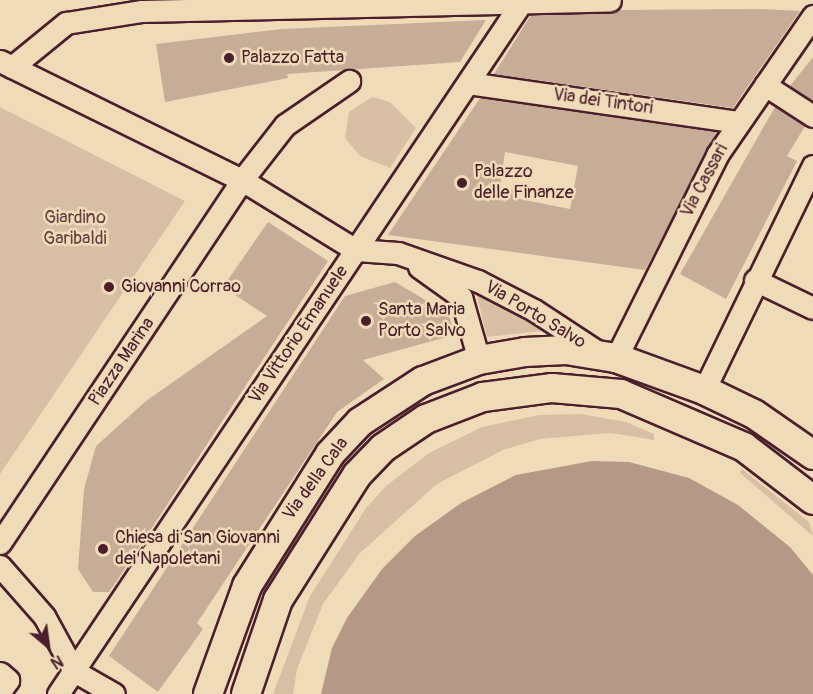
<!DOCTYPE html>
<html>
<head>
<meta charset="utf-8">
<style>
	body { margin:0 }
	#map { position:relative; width:813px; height:694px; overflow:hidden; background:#f0dbb9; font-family:Pangolin,sans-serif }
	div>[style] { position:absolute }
	.green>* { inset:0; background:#d8bfa4 }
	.water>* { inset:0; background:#b59886 }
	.building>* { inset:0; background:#c7ac97 }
	.roads { filter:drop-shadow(2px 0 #4a1f2b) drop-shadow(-2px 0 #4a1f2b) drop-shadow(0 2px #4a1f2b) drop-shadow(0 -2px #4a1f2b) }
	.street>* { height:21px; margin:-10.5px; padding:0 10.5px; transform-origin:10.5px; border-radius:10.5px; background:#f0dbb9 }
	.secondary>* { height:28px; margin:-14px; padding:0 14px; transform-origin:14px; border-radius:14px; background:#f0dbb9 }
	.dots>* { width:16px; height:16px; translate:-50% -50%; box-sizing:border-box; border:3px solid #f0dbb9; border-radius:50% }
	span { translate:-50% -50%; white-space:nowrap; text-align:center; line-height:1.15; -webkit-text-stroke:5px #f0dbb9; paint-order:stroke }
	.poi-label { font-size:18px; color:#4a1f2b }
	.left { translate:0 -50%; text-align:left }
	.street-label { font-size:18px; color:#4a1f2b }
	.park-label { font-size:18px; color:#663f43 }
	.north { position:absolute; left:18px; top:616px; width:60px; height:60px; -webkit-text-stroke:4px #f0dbb9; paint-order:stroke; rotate:151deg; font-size:16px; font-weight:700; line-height:24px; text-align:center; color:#4a1f2b }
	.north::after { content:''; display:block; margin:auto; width:21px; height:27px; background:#4a1f2b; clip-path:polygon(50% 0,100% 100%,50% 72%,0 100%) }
</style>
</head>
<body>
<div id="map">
	<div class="green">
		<i style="clip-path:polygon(372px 97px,390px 102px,416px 128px,390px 168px,360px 156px,345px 138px,349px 112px)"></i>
		<i style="clip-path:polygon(0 107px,185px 201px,0 474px)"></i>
		<i style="clip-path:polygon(475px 288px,539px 324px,541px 331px,487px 337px)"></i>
		<i style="clip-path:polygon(581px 414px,626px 422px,654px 434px,654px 440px,611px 433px,540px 439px,503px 450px,437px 484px,360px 553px,323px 604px,297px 669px,293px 694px,273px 694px,310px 596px,366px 508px,386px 486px,429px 453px,482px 427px,539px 415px)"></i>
		<i style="clip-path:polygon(742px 469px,809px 522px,813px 536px,740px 473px)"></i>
	</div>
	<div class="water">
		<i style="clip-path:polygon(592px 461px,629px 462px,689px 478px,738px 505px,790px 547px,813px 575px,813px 694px,321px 694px,332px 648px,347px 618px,382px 569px,415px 536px,461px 503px,516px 475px)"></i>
	</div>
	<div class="building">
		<i style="clip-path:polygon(618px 10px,760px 9px,800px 11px,733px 108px,494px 74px,531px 15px)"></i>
		<i style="clip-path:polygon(486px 20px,460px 62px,287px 74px,288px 78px,165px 102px,156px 44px,282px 29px)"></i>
		<i style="clip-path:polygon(813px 57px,813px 101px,790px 86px)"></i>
		<i style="clip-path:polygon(evenodd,480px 98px,718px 132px,645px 270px,388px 235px,480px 98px,505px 152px,578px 166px,570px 209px,515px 198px,513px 189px,500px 187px,505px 152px)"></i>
		<i style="clip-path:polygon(775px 107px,805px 126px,787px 156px,797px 161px,726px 299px,680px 274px)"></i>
		<i style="clip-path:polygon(268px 222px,328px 261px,118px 579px,109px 592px,93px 592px,78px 569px,84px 489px,96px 446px,146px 401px,267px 316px,223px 287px)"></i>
		<i style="clip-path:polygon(395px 282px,449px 314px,454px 335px,363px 360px,384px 379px,337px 412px,197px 623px,203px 629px,158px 692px,109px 656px,345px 296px)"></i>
	</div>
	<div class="roads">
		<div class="street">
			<i style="left:0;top:61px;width:270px;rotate:26.2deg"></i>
			<i style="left:242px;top:180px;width:134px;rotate:31.6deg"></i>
			<i style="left:356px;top:250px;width:42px;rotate:4.1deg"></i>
			<i style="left:398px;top:253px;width:85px;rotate:19.3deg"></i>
			<i style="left:478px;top:281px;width:63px;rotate:27.4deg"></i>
			<i style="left:534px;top:310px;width:77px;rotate:33.3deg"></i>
			<i style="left:12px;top:67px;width:70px;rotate:-39.2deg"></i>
			<i style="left:66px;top:23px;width:77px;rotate:-9deg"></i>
			<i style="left:142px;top:11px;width:468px;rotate:-1.3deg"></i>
			<i style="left:468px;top:83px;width:274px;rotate:8.2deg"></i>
			<i style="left:765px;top:85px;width:57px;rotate:32.9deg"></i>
			<i style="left:419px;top:267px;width:52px;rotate:35.5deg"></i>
			<i style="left:461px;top:297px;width:66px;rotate:74.1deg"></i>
			<i style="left:755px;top:280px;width:64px;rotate:25.8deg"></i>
			<i style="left:616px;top:358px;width:227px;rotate:-63.5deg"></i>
			<i style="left:717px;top:155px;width:169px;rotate:-55.4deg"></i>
			<i style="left:704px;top:390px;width:249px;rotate:-64.1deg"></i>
			<i style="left:0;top:543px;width:436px;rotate:-56.3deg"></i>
			<i style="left:242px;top:180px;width:70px;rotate:-52deg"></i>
			<i style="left:285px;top:125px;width:78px;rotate:-34.5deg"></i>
			<i style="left:0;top:566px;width:67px;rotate:48.7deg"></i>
			<i style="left:44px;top:616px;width:63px;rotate:61.4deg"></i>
			<i style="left:74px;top:671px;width:46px;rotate:29.9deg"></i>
			<i style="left:0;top:673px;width:11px;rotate:41deg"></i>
			<i style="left:8px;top:680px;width:14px;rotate:124deg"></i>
			<i style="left:58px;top:694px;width:835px;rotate:-56.18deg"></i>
		</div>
		<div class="secondary">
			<i style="left:208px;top:694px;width:115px;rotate:-70.1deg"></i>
			<i style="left:247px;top:586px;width:156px;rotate:-57.8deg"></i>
			<i style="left:330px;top:454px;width:44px;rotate:-46.8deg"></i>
			<i style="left:360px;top:422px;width:75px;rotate:-33.1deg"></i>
			<i style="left:423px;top:381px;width:60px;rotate:-20.6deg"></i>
			<i style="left:479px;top:360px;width:47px;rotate:-9.9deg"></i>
			<i style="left:525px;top:352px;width:41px;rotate:-2.8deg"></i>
			<i style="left:566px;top:350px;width:51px;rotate:9.1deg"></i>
			<i style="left:616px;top:358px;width:94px;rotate:20deg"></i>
			<i style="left:704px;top:390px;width:55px;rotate:25.6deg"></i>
			<i style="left:754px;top:414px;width:72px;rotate:34.8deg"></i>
			<i style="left:246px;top:694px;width:99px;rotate:-71.2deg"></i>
			<i style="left:278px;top:600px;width:148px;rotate:-57.7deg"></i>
			<i style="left:357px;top:475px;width:37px;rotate:-46deg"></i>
			<i style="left:383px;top:448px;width:52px;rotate:-34deg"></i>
			<i style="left:426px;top:419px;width:61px;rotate:-21.1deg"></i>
			<i style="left:483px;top:397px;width:70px;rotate:-7.4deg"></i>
			<i style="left:552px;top:388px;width:69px;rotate:5deg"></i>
			<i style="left:621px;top:394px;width:134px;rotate:23.3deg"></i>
			<i style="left:744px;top:447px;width:87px;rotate:37.5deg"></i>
		</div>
	</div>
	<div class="dots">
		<i style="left:229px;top:58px;background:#4a1f2b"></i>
		<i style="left:462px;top:183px;background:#4a1f2b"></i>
		<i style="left:109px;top:287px;background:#4a1f2b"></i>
		<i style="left:366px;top:321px;background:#4a1f2b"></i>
		<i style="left:103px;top:549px;background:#4a1f2b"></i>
	</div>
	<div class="poi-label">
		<span class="left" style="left:241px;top:58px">Palazzo Fatta</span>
		<span class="left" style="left:474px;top:183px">Palazzo<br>delle Finanze</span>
		<span class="left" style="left:121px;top:287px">Giovanni Corrao</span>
		<span class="left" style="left:378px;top:321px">Santa Maria<br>Porto Salvo</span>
		<span class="left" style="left:115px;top:549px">Chiesa di San Giovanni<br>dei Napoletani</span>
	</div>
	<div class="street-label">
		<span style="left:603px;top:102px;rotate:8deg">Via dei Tintori</span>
		<span style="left:705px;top:181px;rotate:-62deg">Via Cassari</span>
		<span style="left:535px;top:315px;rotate:31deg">Via Porto Salvo</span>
		<span style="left:299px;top:335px;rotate:-56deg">Via Vittorio Emanuele</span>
		<span style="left:122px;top:362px;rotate:-56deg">Piazza Marina</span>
		<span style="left:316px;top:479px;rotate:-54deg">Via della Cala</span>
	</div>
	<div class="park-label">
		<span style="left:75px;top:229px">Giardino<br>Garibaldi</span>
	</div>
	<div class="north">N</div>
</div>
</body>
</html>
